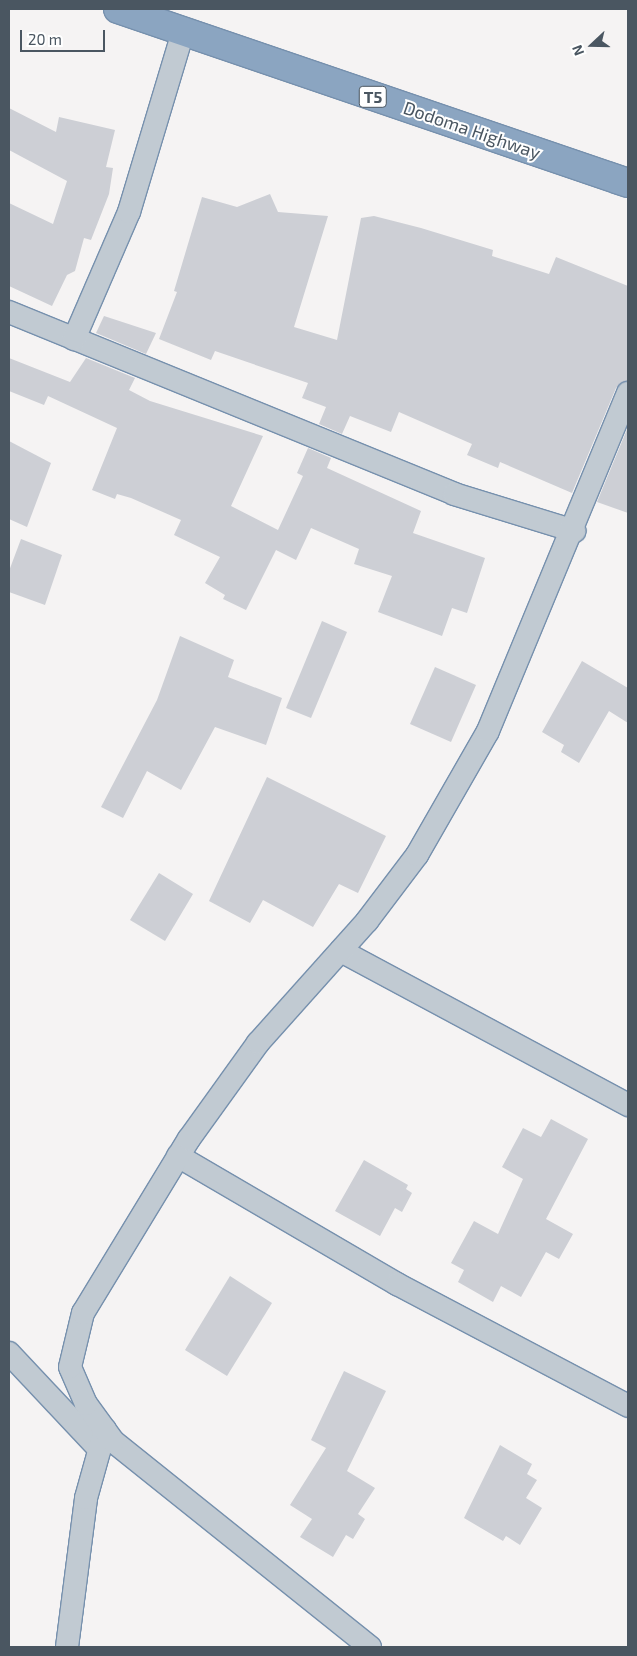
<!DOCTYPE html>
<html>
<head>
<meta charset="utf-8">
<style>
	body { margin:0 }
	#map { position:relative; width:637px; height:1656px; overflow:hidden; background:#f5f3f3; font-family:"Exo 2",sans-serif }
	div>[style] { position:absolute }
	.building>* { inset:0; background:#cdcfd5 }
	.roads { filter:drop-shadow(1px 0 #7690ad) drop-shadow(-1px 0 #7690ad) drop-shadow(0 1px #7690ad) drop-shadow(0 -1px #7690ad) }
	.street>* { height:22px; margin:-11px; padding:0 11px; transform-origin:11px; border-radius:11px; background:#c1cad2 }
	.highway>* { height:28px; margin:-14px; padding:0 14px; transform-origin:14px; border-radius:14px; background:#8ba5c1 }
	span { translate:-50% -50%; white-space:nowrap; text-align:center; line-height:1.15; -webkit-text-stroke:4px #fff; paint-order:stroke }
	.shield-label span { padding:1px 4px; background:#fff; border:1px solid; border-radius:4px; -webkit-text-stroke-width:0 }
	.shield-label { font-size:16px; color:#4a5661; font-weight:700 }
	.street-label { font-size:18px; color:#4a5661 }
	.frame { position:absolute; inset:0; border:10px solid #4a5661; pointer-events:none }
	.north { position:absolute; left:567px; top:20px; width:50px; height:50px; -webkit-text-stroke:4px #fff; paint-order:stroke; rotate:249deg; font-size:14px; font-weight:700; line-height:20px; text-align:center; color:#4a5661 }
	.north::after { content:''; display:block; margin:auto; width:18px; height:22px; background:#4a5661; clip-path:polygon(50% 0,100% 100%,50% 72%,0 100%) }
	.scale { position:absolute; left:20px; top:30px; width:85px; height:22px; box-sizing:border-box; border:2px solid #4a5661; border-top:0; padding-left:6px; font-size:15px; line-height:18px; white-space:nowrap; color:#4a5661; -webkit-text-stroke:4px #fff; paint-order:stroke }
</style>
</head>
<body>
<div id="map">
	<div class="building">
		<i style="clip-path:polygon(9px 108px,56px 132px,59px 117px,115px 130px,106px 167px,113px 168px,109px 194px,91px 240px,84px 238px,75px 271px,67px 275px,52px 306px,9px 286px,9px 203px,53px 224px,67px 181px,9px 150px)"></i>
		<i style="clip-path:polygon(270px 194px,278px 212px,328px 216px,294px 327px,337px 340px,361px 218px,374px 216px,421px 228px,493px 250px,492px 256px,549px 274px,556px 257px,628px 286px,628px 380px,616px 388px,572px 493px,500px 462px,498px 468px,467px 455px,472px 444px,399px 412px,391px 432px,350px 416px,342px 434px,319px 424px,326px 407px,302px 398px,308px 383px,215px 351px,211px 360px,159px 339px,177px 292px,174px 291px,202px 197px,237px 207px)"></i>
		<i style="clip-path:polygon(104px 316px,156px 333px,146px 354px,96px 333px)"></i>
		<i style="clip-path:polygon(9px 358px,70px 382px,86px 358px,135px 378px,129px 390px,150px 401px,263px 436px,231px 506px,278px 530px,303px 476px,297px 473px,308px 448px,331px 458px,327px 468px,421px 511px,413px 533px,485px 558px,467px 613px,452px 608px,442px 636px,378px 612px,392px 576px,354px 564px,359px 549px,311px 528px,296px 560px,276px 550px,246px 610px,223px 599px,225px 595px,205px 583px,220px 557px,174px 535px,181px 520px,131px 498px,117px 494px,115px 499px,92px 490px,117px 428px,48px 396px,44px 405px,9px 391px)"></i>
		<i style="clip-path:polygon(628px 427px,628px 513px,597px 502px)"></i>
		<i style="clip-path:polygon(9px 441px,51px 463px,27px 527px,9px 519px)"></i>
		<i style="clip-path:polygon(21px 539px,62px 555px,45px 605px,9px 592px,9px 571px)"></i>
		<i style="clip-path:polygon(322px 621px,347px 632px,311px 718px,286px 708px)"></i>
		<i style="clip-path:polygon(180px 636px,234px 660px,228px 677px,282px 698px,266px 745px,215px 727px,181px 790px,147px 771px,123px 818px,101px 807px,157px 700px)"></i>
		<i style="clip-path:polygon(582px 661px,628px 688px,628px 723px,609px 711px,579px 763px,561px 752px,564px 745px,542px 732px)"></i>
		<i style="clip-path:polygon(435px 667px,476px 685px,451px 742px,410px 724px)"></i>
		<i style="clip-path:polygon(267px 777px,386px 836px,358px 893px,339px 884px,313px 927px,263px 900px,250px 923px,209px 901px)"></i>
		<i style="clip-path:polygon(159px 873px,193px 894px,165px 941px,130px 920px)"></i>
		<i style="clip-path:polygon(551px 1119px,588px 1139px,546px 1219px,573px 1234px,559px 1259px,546px 1252px,521px 1297px,501px 1286px,493px 1302px,458px 1282px,464px 1270px,451px 1263px,474px 1221px,498px 1234px,523px 1179px,502px 1167px,523px 1128px,541px 1137px)"></i>
		<i style="clip-path:polygon(364px 1160px,408px 1185px,406px 1189px,412px 1193px,402px 1212px,395px 1208px,380px 1236px,335px 1211px)"></i>
		<i style="clip-path:polygon(230px 1276px,272px 1303px,227px 1376px,185px 1350px)"></i>
		<i style="clip-path:polygon(344px 1371px,386px 1391px,347px 1471px,375px 1488px,358px 1514px,365px 1519px,353px 1539px,346px 1535px,333px 1557px,300px 1537px,312px 1519px,290px 1505px,326px 1448px,311px 1440px)"></i>
		<i style="clip-path:polygon(500px 1445px,532px 1464px,527px 1474px,537px 1480px,526px 1498px,542px 1508px,520px 1545px,506px 1536px,503px 1541px,464px 1518px)"></i>
	</div>
	<div class="roads">
		<div class="street">
			<i style="left:9px;top:312px;width:481px;rotate:22.2deg"></i>
			<i style="left:454px;top:494px;width:126px;rotate:17.1deg"></i>
			<i style="left:74px;top:339px;width:138px;rotate:-66.6deg"></i>
			<i style="left:129px;top:212px;width:188px;rotate:-73.3deg"></i>
			<i style="left:341px;top:951px;width:326px;rotate:28.2deg"></i>
			<i style="left:178px;top:1156px;width:254px;rotate:30.3deg"></i>
			<i style="left:397px;top:1284px;width:261px;rotate:27.8deg"></i>
			<i style="left:9px;top:1353px;width:132px;rotate:46.8deg"></i>
			<i style="left:67px;top:1647px;width:150px;rotate:-82.7deg"></i>
			<i style="left:86px;top:1498px;width:71px;rotate:-74.4deg"></i>
			<i style="left:370px;top:1647px;width:329px;rotate:-141.3deg"></i>
			<i style="left:113px;top:1441px;width:46px;rotate:-126.1deg"></i>
			<i style="left:86px;top:1404px;width:40px;rotate:-113.4deg"></i>
			<i style="left:70px;top:1367px;width:56px;rotate:-76.5deg"></i>
			<i style="left:83px;top:1313px;width:204px;rotate:-58.7deg"></i>
			<i style="left:189px;top:1139px;width:118px;rotate:-54.3deg"></i>
			<i style="left:258px;top:1043px;width:164px;rotate:-48.2deg"></i>
			<i style="left:367px;top:921px;width:83px;rotate:-52.9deg"></i>
			<i style="left:417px;top:855px;width:143px;rotate:-60.2deg"></i>
			<i style="left:488px;top:731px;width:366px;rotate:-67.5deg"></i>
		</div>
		<div class="highway">
			<i style="left:118px;top:9px;width:539px;rotate:18.84deg"></i>
		</div>
	</div>
	<div class="shield-label">
		<span style="left:373px;top:97px">T5</span>
	</div>
	<div class="street-label">
		<span style="left:472px;top:130px;rotate:19deg">Dodoma Highway</span>
	</div>
	<div class="frame"></div>
	<div class="north">N</div>
	<div class="scale">20 m</div>
</div>
</body>
</html>
